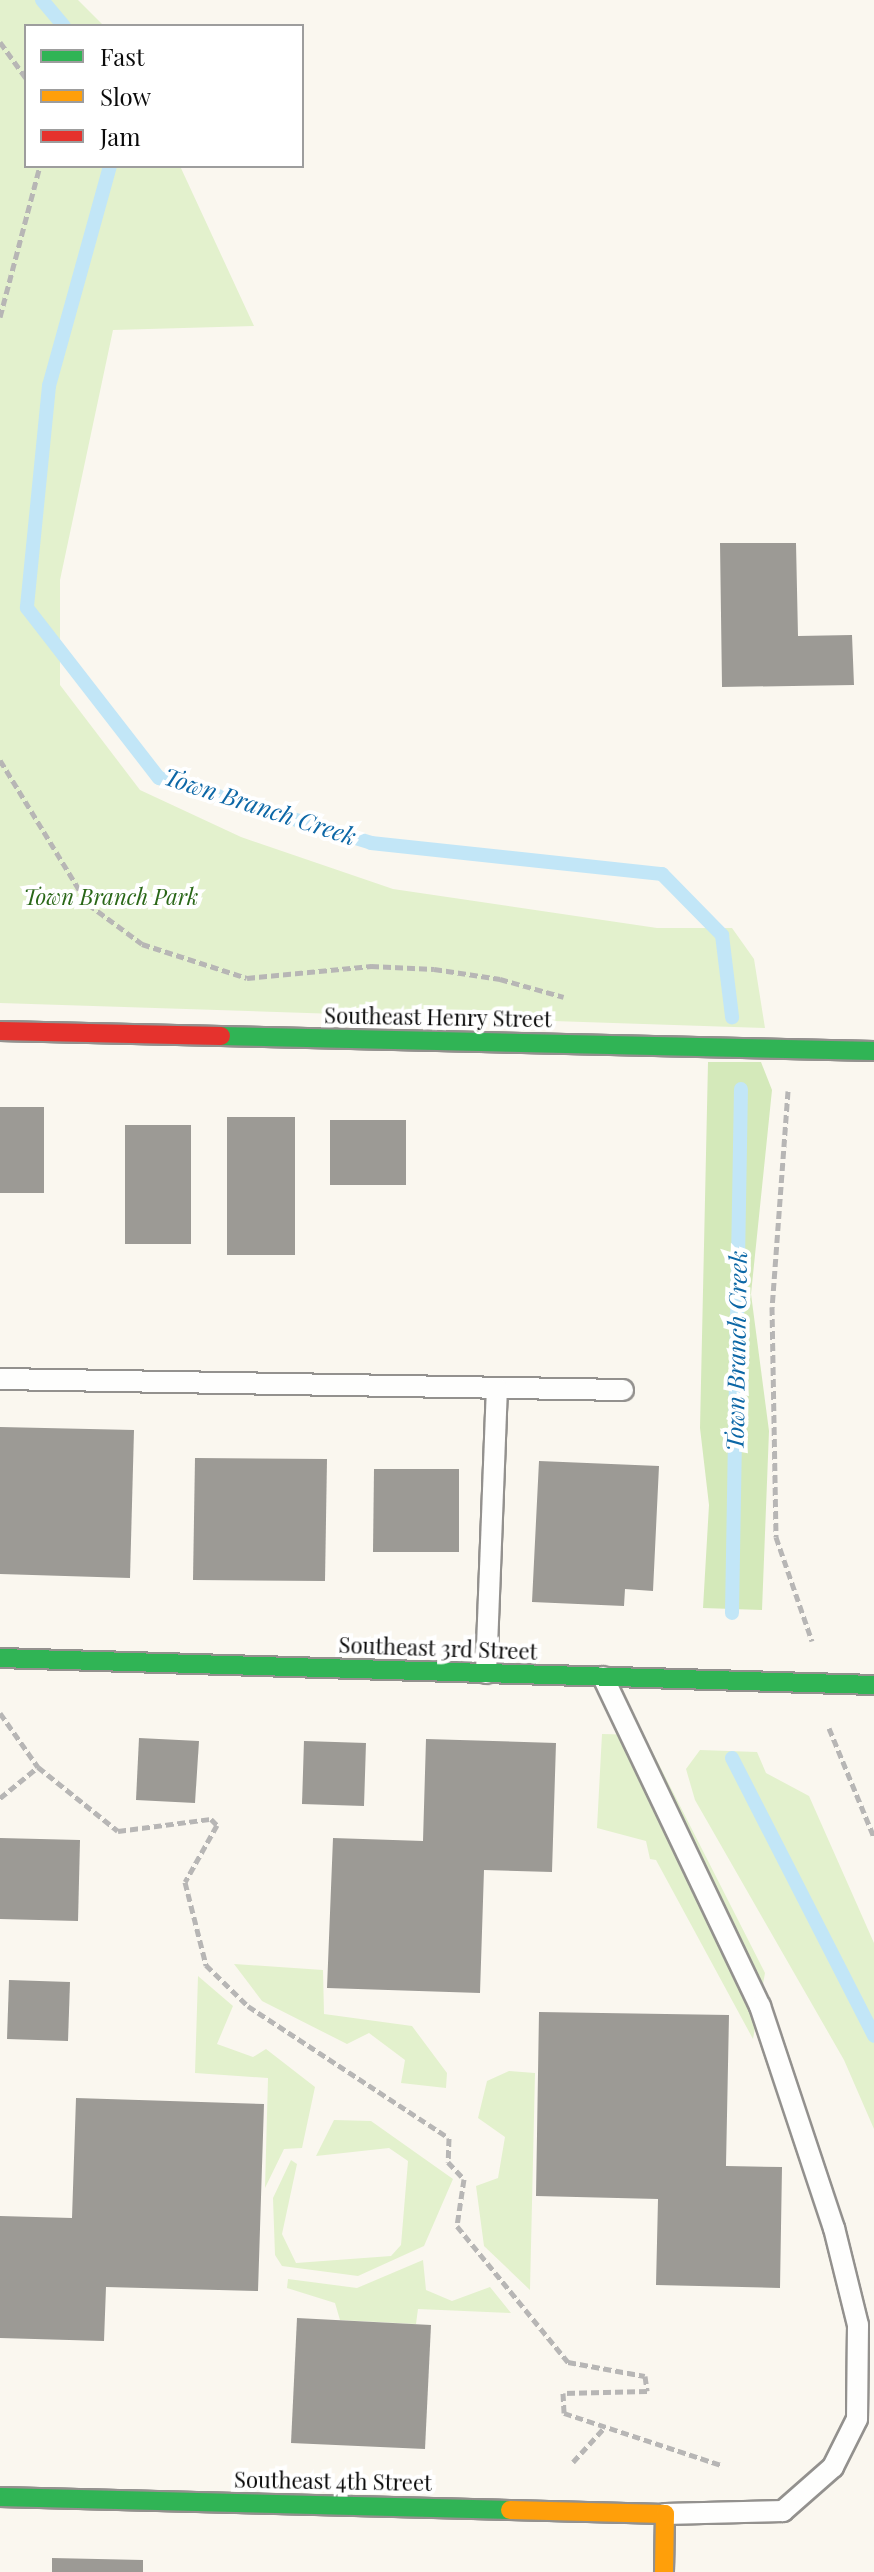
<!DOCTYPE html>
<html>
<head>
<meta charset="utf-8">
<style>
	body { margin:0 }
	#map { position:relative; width:874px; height:2572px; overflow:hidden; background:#faf7ef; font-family:"Playfair Display",serif }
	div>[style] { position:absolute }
	.green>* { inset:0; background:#e3f1cd }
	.forest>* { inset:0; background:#d4e9ba }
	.stream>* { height:14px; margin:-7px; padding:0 7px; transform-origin:7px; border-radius:7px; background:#c2e6f7 }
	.building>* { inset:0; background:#9c9a95 }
	.path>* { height:5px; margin-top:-2.5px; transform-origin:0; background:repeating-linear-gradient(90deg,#b7b6b5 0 8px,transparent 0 12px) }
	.roads { filter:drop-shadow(2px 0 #93918e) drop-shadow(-2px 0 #93918e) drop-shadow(0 2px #93918e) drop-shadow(0 -2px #93918e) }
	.lane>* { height:20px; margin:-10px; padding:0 10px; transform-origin:10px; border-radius:10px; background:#fefefd }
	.fast>* { height:18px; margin:-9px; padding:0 9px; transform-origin:9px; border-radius:9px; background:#30b455 }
	.slow>* { height:18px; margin:-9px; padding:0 9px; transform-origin:9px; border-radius:9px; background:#ff9f0a }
	.jam>* { height:18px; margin:-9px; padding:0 9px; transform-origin:9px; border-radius:9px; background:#e5322d }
	span { translate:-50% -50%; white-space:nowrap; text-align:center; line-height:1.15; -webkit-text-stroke:8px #fff; paint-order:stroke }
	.park-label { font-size:22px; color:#2a6718; font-style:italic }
	.street-label { font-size:22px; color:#0b0b0b }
	.water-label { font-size:24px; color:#0c67a6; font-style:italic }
	.legend { position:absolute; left:24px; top:24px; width:280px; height:144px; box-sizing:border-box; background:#fff; border:2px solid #9d9d9d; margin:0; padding:10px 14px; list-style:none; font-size:24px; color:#0b0b0b }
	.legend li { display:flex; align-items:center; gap:16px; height:40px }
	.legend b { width:40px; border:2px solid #9d9d9d }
</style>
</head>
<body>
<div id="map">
	<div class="green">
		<i style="clip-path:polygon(0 0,78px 0,104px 26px,26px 26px,26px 166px,180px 166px,254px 326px,113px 330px,60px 580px,60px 685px,140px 790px,241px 837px,393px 889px,657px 928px,732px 928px,754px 959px,765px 1028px,0 1003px)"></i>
		<i style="clip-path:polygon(602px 1734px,644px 1735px,765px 1973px,753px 2039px,656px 1860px,650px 1859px,646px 1841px,597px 1828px)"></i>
		<i style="clip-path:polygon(700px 1750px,757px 1752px,766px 1773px,809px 1796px,874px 1943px,874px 2129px,844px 2060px,695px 1800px,686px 1769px)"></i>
		<i style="clip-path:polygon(234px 1964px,323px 1970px,324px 2014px,412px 2026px,447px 2073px,446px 2088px,401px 2083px,405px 2060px,369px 2033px,347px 2044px,262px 2001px)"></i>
		<i style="clip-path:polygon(198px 1976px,233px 2006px,217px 2044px,253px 2057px,266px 2049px,315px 2087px,302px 2148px,284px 2149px,265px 2188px,268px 2078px,195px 2073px)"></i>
		<i style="clip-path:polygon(509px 2071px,535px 2073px,530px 2290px,484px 2246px,476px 2186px,498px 2178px,505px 2137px,478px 2118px,487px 2081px)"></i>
		<i style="clip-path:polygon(334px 2120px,371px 2121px,453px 2179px,424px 2246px,358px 2276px,282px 2266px,275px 2255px,273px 2198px,291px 2160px,297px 2164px,282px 2234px,296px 2263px,391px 2256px,401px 2245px,408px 2161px,389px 2148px,316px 2156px)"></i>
		<i style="clip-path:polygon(423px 2260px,426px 2290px,452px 2301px,490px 2287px,511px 2313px,418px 2309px,416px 2324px,340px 2320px,335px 2303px,287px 2288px,288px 2279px,357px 2288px)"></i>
	</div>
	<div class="forest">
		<i style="clip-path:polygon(708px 1062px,761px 1062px,772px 1090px,751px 1294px,769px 1431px,762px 1610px,703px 1608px,709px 1505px,700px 1428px)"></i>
	</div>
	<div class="stream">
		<i style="left:42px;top:0;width:34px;rotate:50deg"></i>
		<i style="left:110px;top:166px;width:228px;rotate:105.5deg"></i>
		<i style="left:49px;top:386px;width:223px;rotate:95.7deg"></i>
		<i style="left:27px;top:608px;width:215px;rotate:52.2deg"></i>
		<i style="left:159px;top:778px;width:222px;rotate:17deg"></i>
		<i style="left:371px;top:843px;width:293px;rotate:6.1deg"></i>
		<i style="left:662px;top:874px;width:86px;rotate:45.5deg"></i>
		<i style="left:722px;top:935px;width:83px;rotate:83deg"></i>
		<i style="left:732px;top:1613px;width:524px;rotate:-89.02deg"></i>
		<i style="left:732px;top:1758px;width:312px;rotate:62.9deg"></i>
	</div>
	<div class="building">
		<i style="clip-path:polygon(720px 543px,796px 543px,798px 636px,852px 635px,854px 685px,722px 687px)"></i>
		<i style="clip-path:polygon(0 1107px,44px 1107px,44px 1193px,0 1193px)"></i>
		<i style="clip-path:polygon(227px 1117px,295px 1117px,295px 1255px,227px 1255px)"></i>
		<i style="clip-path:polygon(330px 1120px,406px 1120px,406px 1185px,330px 1185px)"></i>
		<i style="clip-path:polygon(125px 1125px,191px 1125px,191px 1244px,125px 1244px)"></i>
		<i style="clip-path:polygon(0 1427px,134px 1430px,130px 1578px,0 1574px)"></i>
		<i style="clip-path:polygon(195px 1458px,327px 1459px,325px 1581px,193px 1580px)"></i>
		<i style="clip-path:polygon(539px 1461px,659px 1466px,653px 1591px,625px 1589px,624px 1606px,532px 1602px)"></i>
		<i style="clip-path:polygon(374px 1469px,459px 1469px,459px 1552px,373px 1552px)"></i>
		<i style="clip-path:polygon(139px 1738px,199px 1741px,195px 1803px,136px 1800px)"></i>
		<i style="clip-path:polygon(426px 1739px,556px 1743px,552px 1872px,484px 1870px,480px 1993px,327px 1988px,333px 1838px,423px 1841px)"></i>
		<i style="clip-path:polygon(304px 1741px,366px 1743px,364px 1806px,302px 1804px)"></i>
		<i style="clip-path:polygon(0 1838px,80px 1840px,78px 1921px,0 1919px)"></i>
		<i style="clip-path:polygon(9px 1980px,70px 1982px,68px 2041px,7px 2039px)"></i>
		<i style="clip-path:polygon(539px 2012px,729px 2015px,726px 2166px,782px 2167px,780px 2288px,656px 2285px,658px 2199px,536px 2196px)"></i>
		<i style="clip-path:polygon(76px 2098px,264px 2104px,258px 2291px,106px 2287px,104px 2341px,0 2338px,0 2216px,72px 2218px)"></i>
		<i style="clip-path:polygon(297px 2318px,431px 2325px,425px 2449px,291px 2443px)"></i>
		<i style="clip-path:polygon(52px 2558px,143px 2560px,143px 2572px,52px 2572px)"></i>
	</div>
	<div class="path">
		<i style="left:0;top:42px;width:44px;rotate:54.2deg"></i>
		<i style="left:0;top:317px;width:156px;rotate:-75.2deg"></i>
		<i style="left:0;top:760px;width:169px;rotate:58.6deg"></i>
		<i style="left:88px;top:904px;width:67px;rotate:36.5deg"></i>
		<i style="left:142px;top:944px;width:110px;rotate:17.9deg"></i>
		<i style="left:247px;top:978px;width:125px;rotate:-5.5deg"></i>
		<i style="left:371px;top:966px;width:63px;rotate:2.7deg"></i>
		<i style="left:434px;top:969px;width:67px;rotate:8.6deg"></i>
		<i style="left:500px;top:979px;width:66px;rotate:15.7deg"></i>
		<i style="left:788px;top:1091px;width:217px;rotate:94.2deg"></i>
		<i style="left:772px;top:1307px;width:230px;rotate:89deg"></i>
		<i style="left:776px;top:1537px;width:110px;rotate:70.9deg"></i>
		<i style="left:0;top:1713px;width:66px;rotate:54.9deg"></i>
		<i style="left:38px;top:1767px;width:102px;rotate:38.7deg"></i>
		<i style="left:118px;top:1831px;width:94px;rotate:-7.4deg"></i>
		<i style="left:211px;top:1819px;width:8px;rotate:45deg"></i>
		<i style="left:217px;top:1825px;width:65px;rotate:119.3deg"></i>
		<i style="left:185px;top:1882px;width:86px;rotate:75.8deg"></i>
		<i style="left:206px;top:1965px;width:59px;rotate:44.3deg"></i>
		<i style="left:248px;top:2006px;width:240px;rotate:33.3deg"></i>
		<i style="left:449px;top:2138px;width:24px;rotate:92deg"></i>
		<i style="left:448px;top:2162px;width:23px;rotate:47deg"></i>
		<i style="left:464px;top:2179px;width:48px;rotate:98.5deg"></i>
		<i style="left:457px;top:2226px;width:176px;rotate:50.8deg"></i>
		<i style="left:568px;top:2362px;width:78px;rotate:10.3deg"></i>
		<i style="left:645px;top:2376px;width:15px;rotate:82deg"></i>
		<i style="left:647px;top:2391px;width:84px;rotate:178.6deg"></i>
		<i style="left:563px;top:2393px;width:20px;rotate:87deg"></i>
		<i style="left:564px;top:2413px;width:165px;rotate:18.3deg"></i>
		<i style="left:829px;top:1728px;width:118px;rotate:67.6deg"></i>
		<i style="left:0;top:1798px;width:49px;rotate:-39.2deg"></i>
		<i style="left:573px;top:2462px;width:47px;rotate:-47.6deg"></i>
	</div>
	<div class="roads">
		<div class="lane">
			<i style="left:0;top:1379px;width:623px;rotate:1.01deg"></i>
			<i style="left:486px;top:1673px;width:285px;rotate:-87.8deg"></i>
			<i style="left:603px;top:1677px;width:365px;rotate:64.5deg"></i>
			<i style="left:760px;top:2006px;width:234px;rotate:71.6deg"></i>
			<i style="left:834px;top:2228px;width:100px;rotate:76.1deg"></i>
			<i style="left:858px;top:2325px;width:94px;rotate:90.6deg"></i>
			<i style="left:857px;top:2419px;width:54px;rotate:116.6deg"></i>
			<i style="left:833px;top:2467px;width:67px;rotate:138.7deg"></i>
			<i style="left:783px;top:2511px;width:118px;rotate:178.5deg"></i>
		</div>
		<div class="fast">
			<i style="left:221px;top:1036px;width:653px;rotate:1.32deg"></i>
			<i style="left:0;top:1658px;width:874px;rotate:1.77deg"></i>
			<i style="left:0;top:2497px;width:510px;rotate:1.46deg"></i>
		</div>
		<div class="slow">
			<i style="left:510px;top:2510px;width:155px;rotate:1.5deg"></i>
			<i style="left:665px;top:2514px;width:58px;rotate:91deg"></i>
		</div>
		<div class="jam">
			<i style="left:0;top:1031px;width:221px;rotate:1.3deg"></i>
		</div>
	</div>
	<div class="park-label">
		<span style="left:111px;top:897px">Town Branch Park</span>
	</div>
	<div class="street-label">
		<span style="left:438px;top:1017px;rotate:1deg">Southeast Henry Street</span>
		<span style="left:438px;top:1648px;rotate:2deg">Southeast 3rd Street</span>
		<span style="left:333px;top:2481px;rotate:1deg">Southeast 4th Street</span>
	</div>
	<div class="water-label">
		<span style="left:260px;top:806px;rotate:18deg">Town Branch Creek</span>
		<span style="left:736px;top:1351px;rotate:-89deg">Town Branch Creek</span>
	</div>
	<ul class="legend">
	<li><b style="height:10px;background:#30b455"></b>Fast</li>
	<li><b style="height:10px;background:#ff9f0a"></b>Slow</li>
	<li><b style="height:10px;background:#e5322d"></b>Jam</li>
	</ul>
</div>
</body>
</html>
